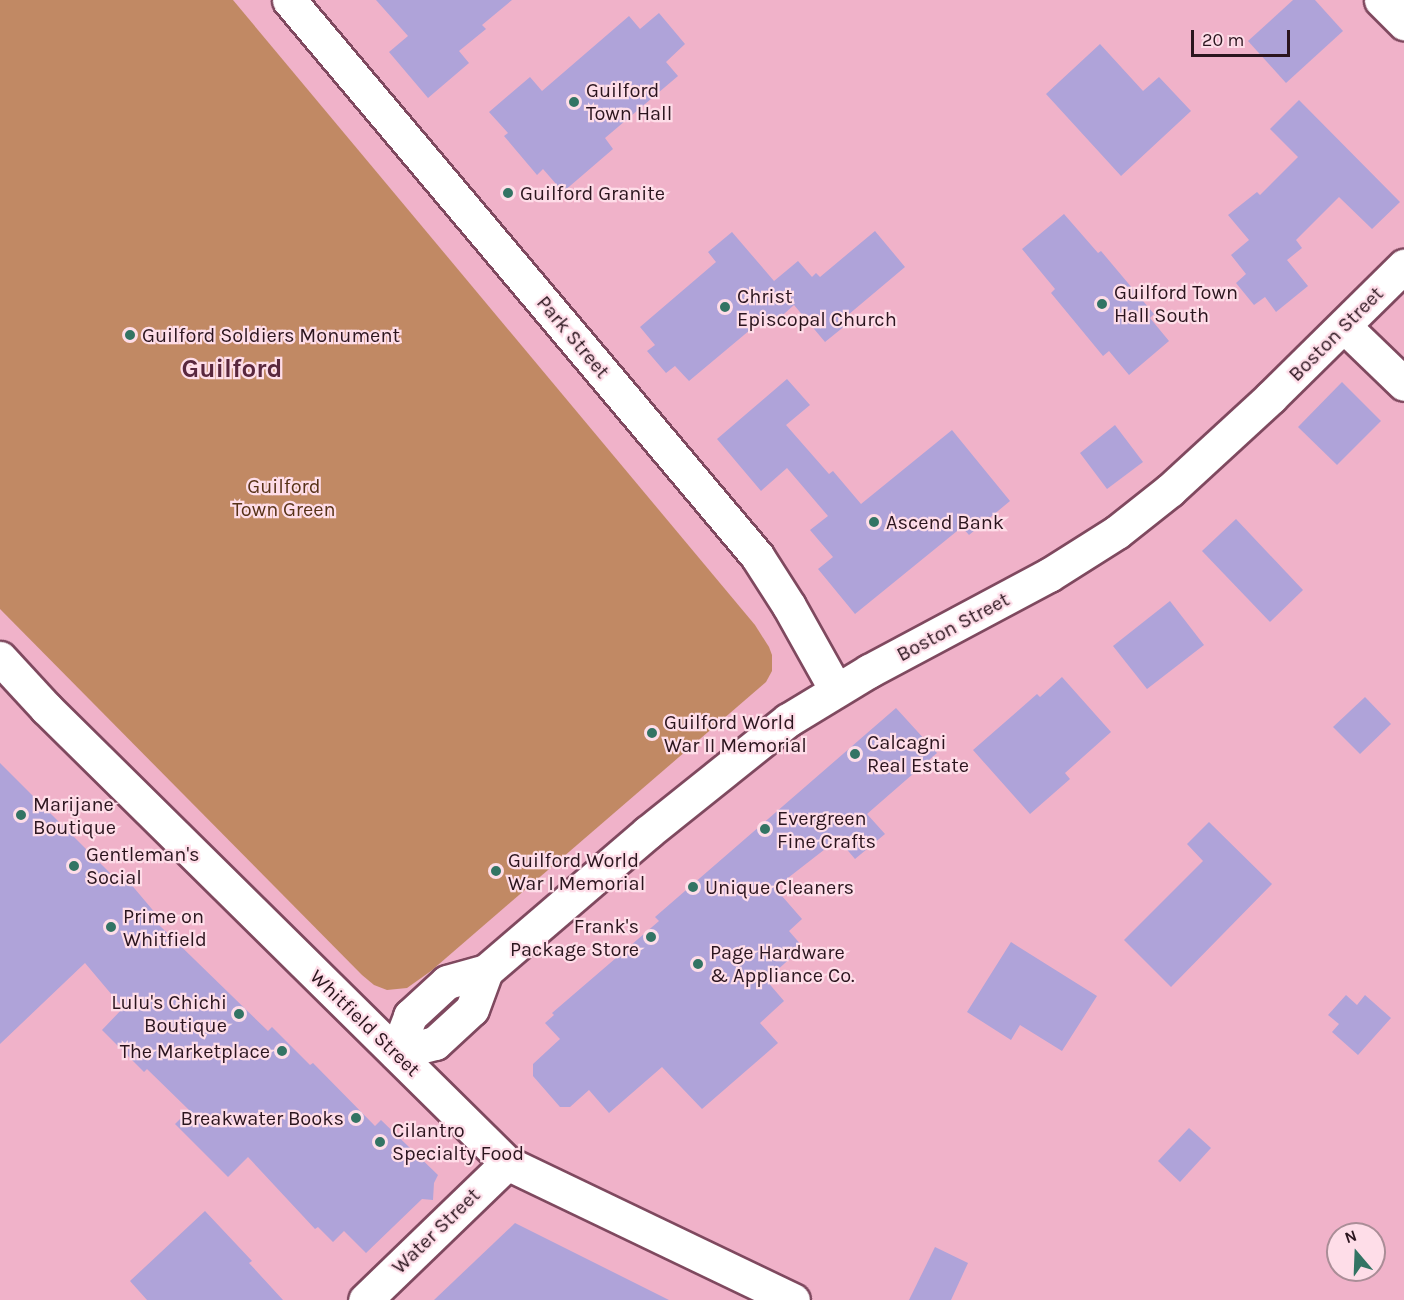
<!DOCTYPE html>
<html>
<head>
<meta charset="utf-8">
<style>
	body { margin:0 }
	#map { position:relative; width:1404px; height:1300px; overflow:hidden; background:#f0b2c9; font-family:Karla,sans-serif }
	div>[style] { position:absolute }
	.green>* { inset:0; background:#c18964 }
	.building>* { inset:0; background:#afa3d9 }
	.roads { filter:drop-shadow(2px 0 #7f495f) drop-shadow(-2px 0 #7f495f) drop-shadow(0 2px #7f495f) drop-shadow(0 -2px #7f495f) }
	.minor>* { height:33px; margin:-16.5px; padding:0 16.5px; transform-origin:16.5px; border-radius:16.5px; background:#fff }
	.major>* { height:33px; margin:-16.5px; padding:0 16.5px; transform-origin:16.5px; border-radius:16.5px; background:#fff }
	.dots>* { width:16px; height:16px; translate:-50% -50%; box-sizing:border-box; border:3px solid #fedde8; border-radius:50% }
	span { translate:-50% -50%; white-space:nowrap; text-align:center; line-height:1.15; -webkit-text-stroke:4.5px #fedde8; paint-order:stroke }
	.poi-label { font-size:20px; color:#2b151e }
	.left { translate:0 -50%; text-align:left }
	.right { translate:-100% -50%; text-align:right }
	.street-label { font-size:20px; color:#2b151e }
	.park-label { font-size:20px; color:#573217 }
	.district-label { font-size:26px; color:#59273d; font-weight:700 }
	.north { position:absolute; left:1326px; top:1222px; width:60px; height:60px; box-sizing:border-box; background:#fedde8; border:2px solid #aa8d97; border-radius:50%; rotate:341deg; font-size:16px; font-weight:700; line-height:24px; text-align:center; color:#2b151e }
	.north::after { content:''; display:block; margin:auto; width:21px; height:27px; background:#337464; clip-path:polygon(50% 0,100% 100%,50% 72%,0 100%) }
	.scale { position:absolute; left:1191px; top:30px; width:99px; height:27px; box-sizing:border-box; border:3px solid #2b151e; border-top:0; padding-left:8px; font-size:18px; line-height:21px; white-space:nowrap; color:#2b151e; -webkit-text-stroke:4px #fedde8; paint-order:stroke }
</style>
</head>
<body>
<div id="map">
	<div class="green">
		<i style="clip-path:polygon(0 0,233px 0,755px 625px,769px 647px,772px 655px,772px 671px,766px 682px,431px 971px,407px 988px,387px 990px,374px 985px,362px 975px,0 609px)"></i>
	</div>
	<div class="building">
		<i style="clip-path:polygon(376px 0,512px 0,482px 25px,486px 29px,459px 51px,469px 63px,428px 98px,389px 52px,408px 36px)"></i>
		<i style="clip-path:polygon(1293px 0,1315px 0,1343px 31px,1286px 83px,1248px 41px)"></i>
		<i style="clip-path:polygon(659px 13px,685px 44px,666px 62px,678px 76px,605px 138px,613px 149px,563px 192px,543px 169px,537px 175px,504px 136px,508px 133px,489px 112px,530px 77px,542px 91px,629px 16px,640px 29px)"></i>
		<i style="clip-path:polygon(1100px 44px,1143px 91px,1159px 77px,1191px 111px,1121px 176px,1046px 94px)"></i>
		<i style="clip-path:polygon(1299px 100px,1400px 202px,1372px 229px,1339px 197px,1296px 240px,1302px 248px,1287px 260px,1308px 286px,1276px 312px,1265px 297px,1254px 305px,1236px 283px,1246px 274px,1231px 255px,1249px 240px,1228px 215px,1257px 192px,1260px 195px,1298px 157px,1270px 129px)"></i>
		<i style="clip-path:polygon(1064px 214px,1098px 253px,1101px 251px,1154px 314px,1150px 318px,1169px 341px,1129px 375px,1109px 351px,1103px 356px,1051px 293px,1055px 289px,1022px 249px)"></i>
		<i style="clip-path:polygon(875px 231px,905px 267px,842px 320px,846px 325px,825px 342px,794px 305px,775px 322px,769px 314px,689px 381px,675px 366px,666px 373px,647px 351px,655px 345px,640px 327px,716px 262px,708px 252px,732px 232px,774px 281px,798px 261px,812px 277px,816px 273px,820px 277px)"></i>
		<i style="clip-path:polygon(787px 379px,810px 405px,786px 425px,829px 474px,833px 471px,861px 504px,952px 430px,1010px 501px,969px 535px,962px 527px,855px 614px,818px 569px,833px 557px,810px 530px,828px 516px,787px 468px,761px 491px,717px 439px)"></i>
		<i style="clip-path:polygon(1342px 382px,1381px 421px,1337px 465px,1298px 427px)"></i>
		<i style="clip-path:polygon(1115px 425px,1143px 462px,1107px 489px,1080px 453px)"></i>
		<i style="clip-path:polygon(1236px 519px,1303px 590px,1270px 622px,1202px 551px)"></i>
		<i style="clip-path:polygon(1170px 601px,1204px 645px,1147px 689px,1113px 646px)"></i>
		<i style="clip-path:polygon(1062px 677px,1111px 732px,1065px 773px,1070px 779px,1030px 814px,973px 750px,1037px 694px,1040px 697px)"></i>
		<i style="clip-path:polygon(1365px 697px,1391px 724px,1360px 754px,1333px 727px)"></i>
		<i style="clip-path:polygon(896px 708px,937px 753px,867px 814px,885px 834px,855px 859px,838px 839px,775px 888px,802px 919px,789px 931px,803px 947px,766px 980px,784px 1001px,760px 1023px,778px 1043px,702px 1109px,662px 1067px,609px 1113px,589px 1090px,570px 1107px,560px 1107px,533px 1076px,533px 1064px,560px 1039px,545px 1023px,554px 1015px,552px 1013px,659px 921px,655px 917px)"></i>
		<i style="clip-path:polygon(0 763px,118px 881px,124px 876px,162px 921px,158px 924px,268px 1031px,272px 1027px,310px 1065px,313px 1063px,375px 1126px,381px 1120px,438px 1175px,434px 1183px,433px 1200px,422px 1199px,366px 1253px,344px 1231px,333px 1242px,318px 1227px,315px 1229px,248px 1157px,228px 1177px,175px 1124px,189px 1110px,147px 1069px,144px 1072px,102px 1030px,123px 1008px,85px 963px,0 1044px)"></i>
		<i style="clip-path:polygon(1209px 822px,1272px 884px,1171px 987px,1124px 940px,1203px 861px,1187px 844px)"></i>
		<i style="clip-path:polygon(1011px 942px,1097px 996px,1062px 1051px,1020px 1025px,1011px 1040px,967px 1012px)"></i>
		<i style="clip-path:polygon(1346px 995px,1357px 1005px,1365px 995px,1391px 1018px,1358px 1055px,1332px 1032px,1339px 1024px,1328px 1015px)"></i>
		<i style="clip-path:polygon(1189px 1128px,1211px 1148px,1180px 1182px,1158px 1161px)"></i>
		<i style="clip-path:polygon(205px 1211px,252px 1261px,249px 1263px,283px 1300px,147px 1300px,130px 1281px)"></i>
		<i style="clip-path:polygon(515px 1223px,669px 1300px,434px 1300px)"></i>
		<i style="clip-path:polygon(935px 1247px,968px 1263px,951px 1300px,909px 1300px)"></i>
	</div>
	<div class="roads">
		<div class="minor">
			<i style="left:289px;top:0;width:727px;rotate:49.91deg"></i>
			<i style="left:757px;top:556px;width:59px;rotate:57.4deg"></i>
			<i style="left:789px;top:606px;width:96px;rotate:60.8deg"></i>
			<i style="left:1381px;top:0;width:33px;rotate:45deg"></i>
			<i style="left:1344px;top:326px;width:83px;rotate:44deg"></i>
			<i style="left:507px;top:1163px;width:317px;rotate:25.6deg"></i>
		</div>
		<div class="major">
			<i style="left:0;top:658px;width:68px;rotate:47.4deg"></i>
			<i style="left:46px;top:708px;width:648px;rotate:44.62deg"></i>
			<i style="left:507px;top:1163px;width:197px;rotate:136deg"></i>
			<i style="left:396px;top:1053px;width:40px;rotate:-69deg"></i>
			<i style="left:410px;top:1016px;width:50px;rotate:-42.6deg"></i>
			<i style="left:447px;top:982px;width:41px;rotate:-15.8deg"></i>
			<i style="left:486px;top:971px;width:213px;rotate:-40.6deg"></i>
			<i style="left:648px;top:832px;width:179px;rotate:-38.7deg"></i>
			<i style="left:788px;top:720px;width:95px;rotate:-31.2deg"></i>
			<i style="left:869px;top:671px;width:204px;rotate:-28.1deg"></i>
			<i style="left:1049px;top:575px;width:80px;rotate:-32.3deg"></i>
			<i style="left:1117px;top:532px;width:68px;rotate:-38.4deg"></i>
			<i style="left:1170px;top:490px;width:137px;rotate:-42.6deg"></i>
			<i style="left:1271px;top:397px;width:187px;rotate:-44.6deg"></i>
			<i style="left:396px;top:1053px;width:40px;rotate:-14.4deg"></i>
			<i style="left:435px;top:1043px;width:50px;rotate:-42.6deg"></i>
			<i style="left:472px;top:1009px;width:40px;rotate:-69.8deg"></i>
		</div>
	</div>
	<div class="dots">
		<i style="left:574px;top:102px;background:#337464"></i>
		<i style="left:508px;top:193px;background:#337464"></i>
		<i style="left:1102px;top:304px;background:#337464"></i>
		<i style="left:725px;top:307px;background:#337464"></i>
		<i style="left:130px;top:335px;background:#337464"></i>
		<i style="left:874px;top:522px;background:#337464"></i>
		<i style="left:652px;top:733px;background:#337464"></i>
		<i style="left:855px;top:754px;background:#337464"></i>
		<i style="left:21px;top:815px;background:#337464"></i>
		<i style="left:765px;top:829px;background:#337464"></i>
		<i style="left:74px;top:866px;background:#337464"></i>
		<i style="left:496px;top:871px;background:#337464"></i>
		<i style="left:693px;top:887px;background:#337464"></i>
		<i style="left:111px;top:927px;background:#337464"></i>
		<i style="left:651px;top:937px;background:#337464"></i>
		<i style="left:698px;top:964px;background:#337464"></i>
		<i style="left:239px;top:1014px;background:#337464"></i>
		<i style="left:282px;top:1051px;background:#337464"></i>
		<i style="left:356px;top:1118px;background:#337464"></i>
		<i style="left:380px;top:1142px;background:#337464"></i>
	</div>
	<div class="poi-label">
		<span class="left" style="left:586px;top:102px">Guilford<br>Town Hall</span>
		<span class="left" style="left:520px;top:193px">Guilford Granite</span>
		<span class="left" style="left:1114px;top:304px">Guilford Town<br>Hall South</span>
		<span class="left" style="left:737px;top:308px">Christ<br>Episcopal Church</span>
		<span class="left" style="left:142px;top:335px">Guilford Soldiers Monument</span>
		<span class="left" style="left:886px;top:522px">Ascend Bank</span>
		<span class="left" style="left:664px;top:734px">Guilford World<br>War II Memorial</span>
		<span class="left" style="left:867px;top:754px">Calcagni<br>Real Estate</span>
		<span class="left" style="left:33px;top:816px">Marijane<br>Boutique</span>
		<span class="left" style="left:777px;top:830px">Evergreen<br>Fine Crafts</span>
		<span class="left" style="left:86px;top:866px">Gentleman's<br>Social</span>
		<span class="left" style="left:508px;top:872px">Guilford World<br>War I Memorial</span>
		<span class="left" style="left:705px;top:887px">Unique Cleaners</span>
		<span class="left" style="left:123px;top:928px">Prime on<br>Whitfield</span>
		<span class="right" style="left:639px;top:938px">Frank's<br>Package Store</span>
		<span class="left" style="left:710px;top:964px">Page Hardware<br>&amp; Appliance Co.</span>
		<span class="right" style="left:227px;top:1014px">Lulu's Chichi<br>Boutique</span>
		<span class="right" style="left:270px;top:1051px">The Marketplace</span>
		<span class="right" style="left:344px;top:1118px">Breakwater Books</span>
		<span class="left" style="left:392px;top:1142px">Cilantro<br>Specialty Food</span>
	</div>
	<div class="street-label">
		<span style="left:1336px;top:334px;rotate:-45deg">Boston Street</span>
		<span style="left:573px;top:337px;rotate:50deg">Park Street</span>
		<span style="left:953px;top:627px;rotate:-28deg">Boston Street</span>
		<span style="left:365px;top:1023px;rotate:44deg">Whitfield Street</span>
		<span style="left:436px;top:1231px;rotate:-44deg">Water Street</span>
	</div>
	<div class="park-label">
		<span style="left:284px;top:498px">Guilford<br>Town Green</span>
	</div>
	<div class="district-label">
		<span style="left:232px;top:369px">Guilford</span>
	</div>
	<div class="north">N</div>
	<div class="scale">20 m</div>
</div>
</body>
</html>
